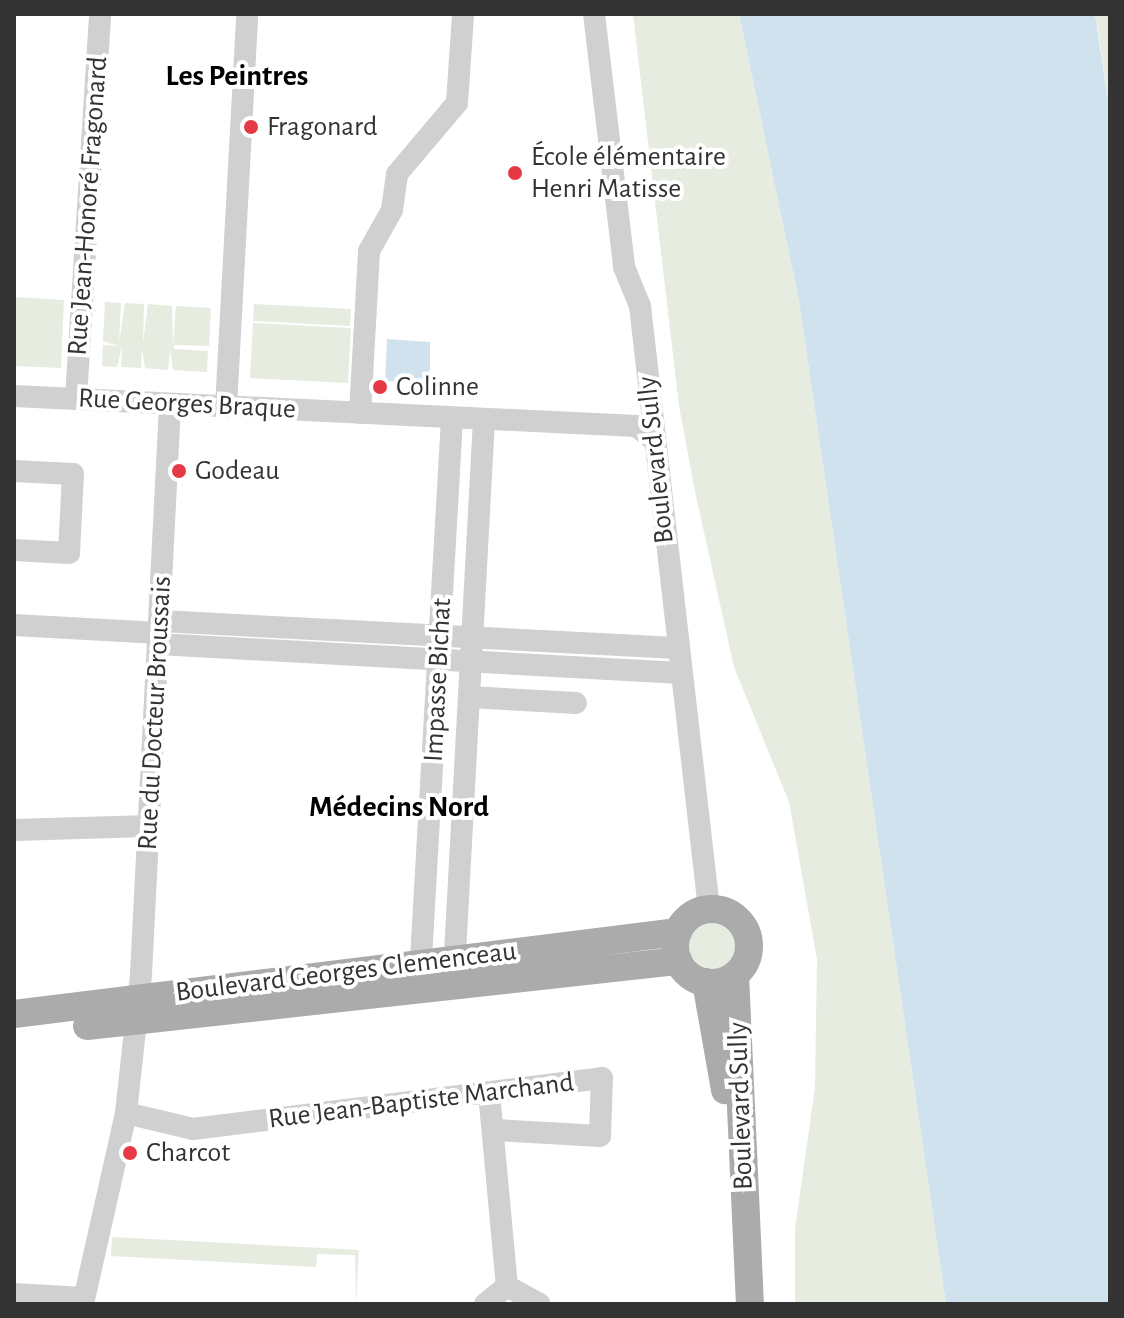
<!DOCTYPE html>
<html>
<head>
<meta charset="utf-8">
<style>
	body { margin:0 }
	#map { position:relative; width:1124px; height:1318px; overflow:hidden; background:#fff; font-family:"Alegreya Sans",sans-serif }
	div>[style] { position:absolute }
	.green>* { inset:0; background:#e6ecdf }
	.round { border-radius:50% }
	.water>* { inset:0; background:#cfe2ee }
	.minor>* { height:22px; margin:-11px; padding:0 11px; transform-origin:11px; border-radius:11px; background:#d0d0d0 }
	.major>* { height:28px; margin:-14px; padding:0 14px; transform-origin:14px; border-radius:14px; background:#ababab }
	.major>.ring { margin:-14px; padding:0; box-sizing:content-box; background:none; border:28px solid #ababab; border-radius:50% }
	.dots>* { width:22px; height:22px; translate:-50% -50%; box-sizing:border-box; border:4px solid #fff; border-radius:50% }
	span { translate:-50% -50%; white-space:nowrap; text-align:center; line-height:1.15; -webkit-text-stroke:8px #fff; paint-order:stroke }
	.poi-label { font-size:28px; color:#333 }
	.left { translate:0 -50%; text-align:left }
	.street-label { font-size:28px; color:#333 }
	.neighbourhood-label { font-size:30px; color:#000; font-weight:700 }
	.frame { position:absolute; inset:0; border:16px solid #333; pointer-events:none }
</style>
</head>
<body>
<div id="map">
	<div class="green">
		<i style="clip-path:polygon(633px 14px,739px 14px,799px 301px,946px 1304px,795px 1304px,795px 1229px,815px 1087px,817px 959px,789px 802px,734px 667px,694px 487px,679px 406px)"></i>
		<i style="clip-path:polygon(1095px 14px,1110px 14px,1110px 113px,1099px 36px)"></i>
		<i style="clip-path:polygon(14px 297px,64px 300px,61px 368px,14px 366px)"></i>
		<i style="clip-path:polygon(105px 302px,121px 303px,119px 342px,125px 303px,144px 304px,143px 343px,148px 304px,172px 306px,173px 344px,176px 306px,211px 308px,209px 346px,174px 345px,174px 349px,208px 351px,207px 372px,173px 370px,170px 349px,168px 370px,145px 368px,142px 348px,141px 368px,121px 367px,122px 346px,117px 367px,102px 366px,103px 345px,119px 346px,103px 341px)"></i>
		<i style="clip-path:polygon(254px 304px,351px 309px,350px 326px,253px 321px)"></i>
		<i style="clip-path:polygon(253px 323px,351px 328px,348px 383px,250px 378px)"></i>
		<i class="round" style="left:688px;top:917px;width:52px;height:52px"></i>
		<i style="clip-path:polygon(112px 1237px,359px 1250px,356px 1304px,355px 1255px,317px 1254px,316px 1267px,111px 1256px)"></i>
	</div>
	<div class="water">
		<i style="clip-path:polygon(739px 14px,1095px 14px,1110px 113px,1110px 1304px,946px 1304px,799px 301px)"></i>
		<i style="clip-path:polygon(387px 339px,430px 342px,430px 383px,385px 381px)"></i>
	</div>
	<div class="minor">
		<i style="left:594px;top:14px;width:255px;rotate:83.2deg"></i>
		<i style="left:624px;top:267px;width:42px;rotate:67.7deg"></i>
		<i style="left:640px;top:306px;width:607px;rotate:83.47deg"></i>
		<i style="left:14px;top:396px;width:623px;rotate:2.76deg"></i>
		<i style="left:636px;top:426px;width:23px;rotate:38deg"></i>
		<i style="left:76px;top:398px;width:385px;rotate:-86.4deg"></i>
		<i style="left:226px;top:407px;width:394px;rotate:-86.9deg"></i>
		<i style="left:360px;top:413px;width:162px;rotate:-86.8deg"></i>
		<i style="left:369px;top:251px;width:47px;rotate:-60.7deg"></i>
		<i style="left:392px;top:210px;width:36px;rotate:-82deg"></i>
		<i style="left:397px;top:174px;width:93px;rotate:-49.8deg"></i>
		<i style="left:457px;top:103px;width:89px;rotate:-86.1deg"></i>
		<i style="left:14px;top:471px;width:59px;rotate:2.9deg"></i>
		<i style="left:73px;top:474px;width:79px;rotate:92.9deg"></i>
		<i style="left:69px;top:553px;width:55px;rotate:-176.9deg"></i>
		<i style="left:160px;top:621px;width:517px;rotate:3deg"></i>
		<i style="left:14px;top:625px;width:145px;rotate:3.2deg"></i>
		<i style="left:158px;top:644px;width:523px;rotate:3.18deg"></i>
		<i style="left:469px;top:697px;width:107px;rotate:3.2deg"></i>
		<i style="left:14px;top:830px;width:135px;rotate:-1.7deg"></i>
		<i style="left:454px;top:972px;width:553px;rotate:-86.89deg"></i>
		<i style="left:420px;top:976px;width:558px;rotate:-86.71deg"></i>
		<i style="left:489px;top:1093px;width:194px;rotate:84.7deg"></i>
		<i style="left:126px;top:1113px;width:69px;rotate:13.4deg"></i>
		<i style="left:193px;top:1129px;width:412px;rotate:-7.1deg"></i>
		<i style="left:602px;top:1078px;width:58px;rotate:92deg"></i>
		<i style="left:600px;top:1136px;width:105px;rotate:-176.7deg"></i>
		<i style="left:507px;top:1286px;width:37px;rotate:29deg"></i>
		<i style="left:14px;top:1294px;width:69px;rotate:3.3deg"></i>
		<i style="left:83px;top:1304px;width:196px;rotate:-77.3deg"></i>
		<i style="left:126px;top:1113px;width:140px;rotate:-83.8deg"></i>
		<i style="left:141px;top:974px;width:570px;rotate:-87.08deg"></i>
		<i style="left:485px;top:1304px;width:28px;rotate:-39deg"></i>
	</div>
	<div class="major">
		<i class="ring" style="left:675px;top:909px;width:46px;height:46px"></i>
		<i style="left:735px;top:975px;width:329px;rotate:87.4deg"></i>
		<i style="left:706px;top:982px;width:110px;rotate:80deg"></i>
		<i style="left:14px;top:1014px;width:669px;rotate:-7.04deg"></i>
		<i style="left:87px;top:1026px;width:595px;rotate:-6.28deg"></i>
	</div>
	<div class="dots">
		<i style="left:251px;top:127px;background:#e63946"></i>
		<i style="left:515px;top:173px;background:#e63946"></i>
		<i style="left:380px;top:387px;background:#e63946"></i>
		<i style="left:179px;top:471px;background:#e63946"></i>
		<i style="left:130px;top:1153px;background:#e63946"></i>
	</div>
	<div class="poi-label">
		<span class="left" style="left:267px;top:127px">Fragonard</span>
		<span class="left" style="left:531px;top:173px">École élémentaire<br>Henri Matisse</span>
		<span class="left" style="left:396px;top:387px">Colinne</span>
		<span class="left" style="left:195px;top:471px">Godeau</span>
		<span class="left" style="left:146px;top:1153px">Charcot</span>
	</div>
	<div class="street-label">
		<span style="left:88px;top:206px;rotate:-86deg">Rue Jean-Honoré Fragonard</span>
		<span style="left:187px;top:404px;rotate:3deg">Rue Georges Braque</span>
		<span style="left:656px;top:460px;rotate:-96deg">Boulevard Sully</span>
		<span style="left:438px;top:680px;rotate:-87deg">Impasse Bichat</span>
		<span style="left:155px;top:713px;rotate:-87deg">Rue du Docteur Broussais</span>
		<span style="left:346px;top:972px;rotate:-7deg">Boulevard Georges Clemenceau</span>
		<span style="left:421px;top:1101px;rotate:-7deg">Rue Jean-Baptiste Marchand</span>
		<span style="left:741px;top:1106px;rotate:-92deg">Boulevard Sully</span>
	</div>
	<div class="neighbourhood-label">
		<span style="left:237px;top:76px">Les Peintres</span>
		<span style="left:399px;top:807px">Médecins Nord</span>
	</div>
	<div class="frame"></div>
</div>
</body>
</html>
